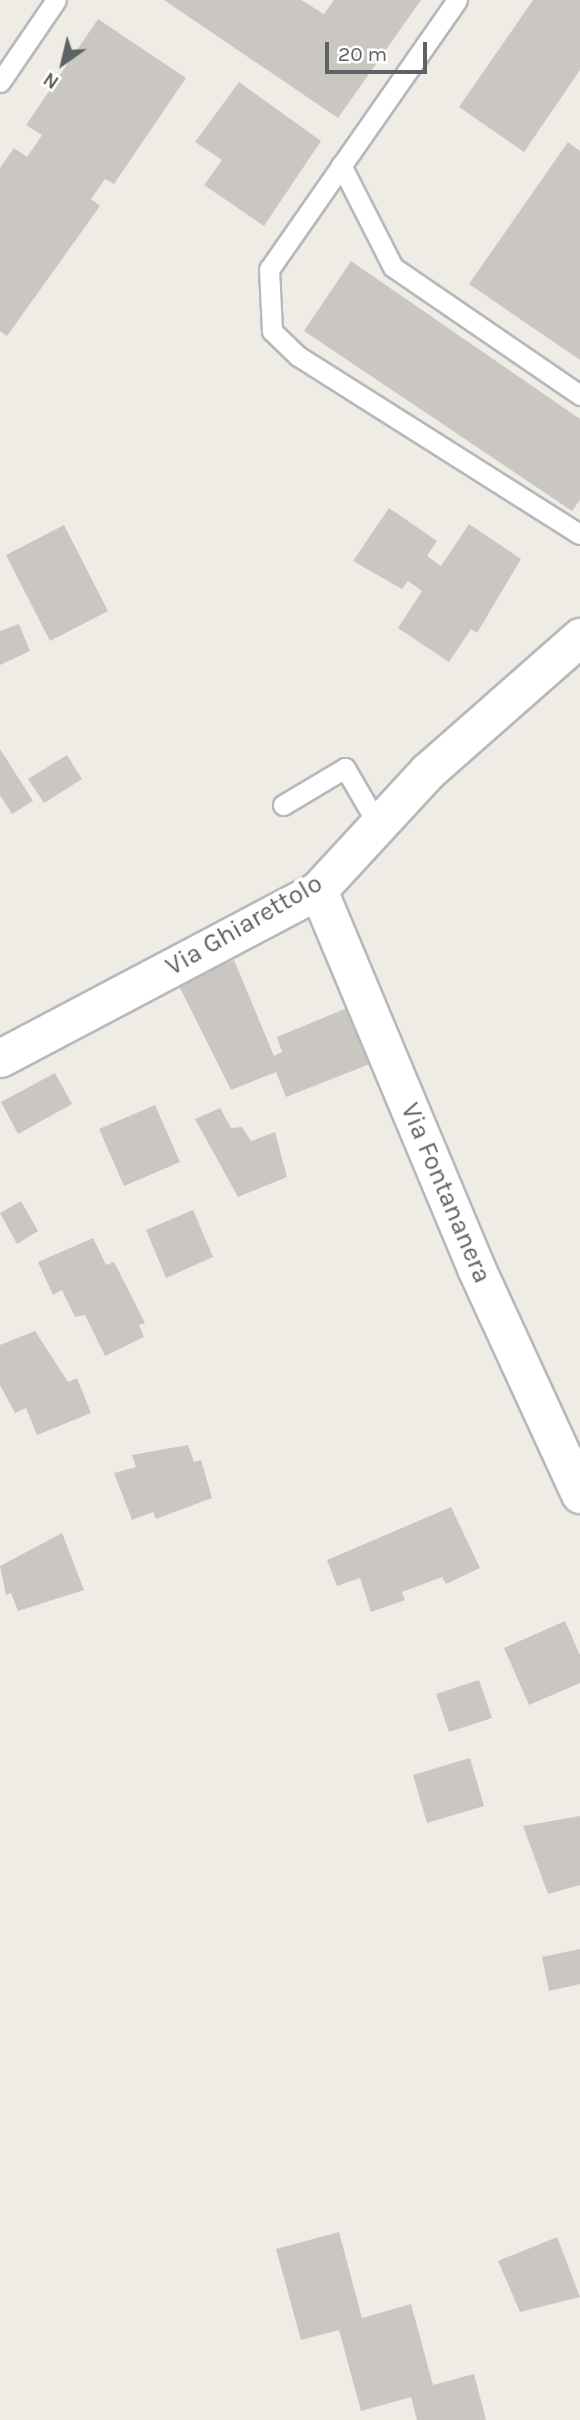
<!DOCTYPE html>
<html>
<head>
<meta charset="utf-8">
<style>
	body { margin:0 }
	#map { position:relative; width:580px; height:2420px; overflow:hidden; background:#efece5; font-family:Karla,sans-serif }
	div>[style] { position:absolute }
	.building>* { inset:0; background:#cac7c3 }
	.roads { filter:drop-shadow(2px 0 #b6b9bc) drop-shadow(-2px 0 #b6b9bc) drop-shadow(0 2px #b6b9bc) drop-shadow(0 -2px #b6b9bc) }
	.service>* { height:19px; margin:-9.5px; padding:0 9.5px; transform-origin:9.5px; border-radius:9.5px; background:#fff }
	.minor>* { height:37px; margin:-18.5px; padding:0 18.5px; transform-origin:18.5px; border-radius:18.5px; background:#fff }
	span { translate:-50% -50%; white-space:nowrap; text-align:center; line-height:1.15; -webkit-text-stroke:7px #fff; paint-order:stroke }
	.street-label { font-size:26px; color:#5d6266 }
	.north { position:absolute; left:28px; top:28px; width:70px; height:70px; -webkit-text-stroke:5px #fff; paint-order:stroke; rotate:214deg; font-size:19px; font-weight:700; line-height:28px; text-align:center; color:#5d6266 }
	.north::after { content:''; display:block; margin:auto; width:24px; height:32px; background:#5d6266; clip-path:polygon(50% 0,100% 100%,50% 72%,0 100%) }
	.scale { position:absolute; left:325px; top:42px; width:102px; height:32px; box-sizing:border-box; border:4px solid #5d6266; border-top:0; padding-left:9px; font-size:21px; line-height:24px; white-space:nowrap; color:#5d6266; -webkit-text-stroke:5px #fff; paint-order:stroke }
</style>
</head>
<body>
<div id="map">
	<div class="building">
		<i style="clip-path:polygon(164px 0,301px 0,324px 14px,334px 0,421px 0,338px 118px)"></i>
		<i style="clip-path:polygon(533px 0,580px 0,580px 70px,524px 152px,459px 107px)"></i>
		<i style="clip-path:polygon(98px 19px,186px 78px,114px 184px,105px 179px,91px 199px,100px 206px,7px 336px,0 331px,0 168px,14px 148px,27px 157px,42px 135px,26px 125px)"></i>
		<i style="clip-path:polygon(239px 82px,321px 141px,264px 226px,204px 185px,222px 160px,195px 142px)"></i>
		<i style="clip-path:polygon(568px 142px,580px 151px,580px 360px,469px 284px)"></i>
		<i style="clip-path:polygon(351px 261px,580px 419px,580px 500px,572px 511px,304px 331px)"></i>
		<i style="clip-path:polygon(389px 508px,437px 541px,427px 556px,441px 566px,469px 524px,521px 559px,477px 633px,471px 629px,449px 662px,398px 628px,422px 591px,408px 581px,402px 589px,353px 561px)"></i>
		<i style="clip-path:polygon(64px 525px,108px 611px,50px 641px,6px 555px)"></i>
		<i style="clip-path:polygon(19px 624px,30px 651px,0 665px,0 631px)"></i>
		<i style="clip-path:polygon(0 749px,33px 801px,12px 814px,0 795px)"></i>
		<i style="clip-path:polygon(67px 755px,82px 779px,44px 803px,28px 779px)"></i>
		<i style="clip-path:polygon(234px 960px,274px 1056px,282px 1052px,277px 1037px,347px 1008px,380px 1060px,286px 1097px,276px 1072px,231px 1090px,178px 984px)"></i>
		<i style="clip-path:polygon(55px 1073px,72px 1104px,18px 1134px,1px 1102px)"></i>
		<i style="clip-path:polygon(155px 1105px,180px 1162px,124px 1186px,99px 1129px)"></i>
		<i style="clip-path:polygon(220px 1108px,231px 1128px,242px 1127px,251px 1141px,275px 1132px,287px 1177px,238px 1197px,195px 1119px)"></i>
		<i style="clip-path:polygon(21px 1201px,38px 1231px,17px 1244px,0 1213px)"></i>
		<i style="clip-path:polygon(193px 1210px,213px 1257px,166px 1278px,146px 1230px)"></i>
		<i style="clip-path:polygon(93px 1238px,106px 1265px,114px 1262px,145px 1323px,139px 1325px,144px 1337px,105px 1356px,85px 1315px,75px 1317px,62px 1290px,53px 1295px,38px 1262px)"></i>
		<i style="clip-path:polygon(35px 1331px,68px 1382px,77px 1378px,91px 1413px,37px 1435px,26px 1408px,15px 1413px,0 1385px,0 1345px)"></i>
		<i style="clip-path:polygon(188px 1445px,194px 1462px,201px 1460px,212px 1498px,156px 1519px,153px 1512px,132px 1520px,114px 1473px,136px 1467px,132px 1455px)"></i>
		<i style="clip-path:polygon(451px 1507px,480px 1568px,446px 1584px,442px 1577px,402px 1592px,405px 1600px,371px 1612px,360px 1578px,337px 1586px,327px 1560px)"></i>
		<i style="clip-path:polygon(62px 1533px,84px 1590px,18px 1611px,11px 1593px,6px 1595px,0 1566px)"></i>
		<i style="clip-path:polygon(565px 1621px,580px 1655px,580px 1683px,529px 1705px,504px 1648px)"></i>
		<i style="clip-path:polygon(479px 1680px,492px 1718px,449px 1732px,436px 1694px)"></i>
		<i style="clip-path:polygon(470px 1758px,484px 1806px,427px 1823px,413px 1775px)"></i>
		<i style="clip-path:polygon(580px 1816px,580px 1885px,548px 1894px,523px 1826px)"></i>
		<i style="clip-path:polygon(580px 1949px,580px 1984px,549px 1991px,542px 1957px)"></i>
		<i style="clip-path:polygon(339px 2232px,362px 2318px,411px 2304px,433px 2385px,474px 2374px,486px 2420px,417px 2420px,411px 2397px,361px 2411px,339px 2330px,301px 2340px,276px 2249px)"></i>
		<i style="clip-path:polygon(557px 2237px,580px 2297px,520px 2312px,498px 2261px)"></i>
	</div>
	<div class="roads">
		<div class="service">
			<i style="left:457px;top:0;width:328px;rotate:124.9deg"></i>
			<i style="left:269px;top:269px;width:62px;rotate:87.2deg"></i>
			<i style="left:272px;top:331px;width:36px;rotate:44deg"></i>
			<i style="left:298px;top:356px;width:333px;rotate:32.3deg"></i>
			<i style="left:0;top:82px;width:99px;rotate:-55.7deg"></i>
			<i style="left:341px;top:165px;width:114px;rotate:63deg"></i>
			<i style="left:393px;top:267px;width:227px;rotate:34.4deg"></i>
			<i style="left:283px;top:805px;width:72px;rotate:-30.8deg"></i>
			<i style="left:345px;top:768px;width:66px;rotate:59.9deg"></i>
		</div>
		<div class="minor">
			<i style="left:318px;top:890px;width:410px;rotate:67.3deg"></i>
			<i style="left:476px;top:1268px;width:249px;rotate:65.3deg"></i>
			<i style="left:0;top:1058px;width:360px;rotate:-27.8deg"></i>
			<i style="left:318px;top:890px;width:162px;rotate:-47.3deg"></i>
			<i style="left:428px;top:771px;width:203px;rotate:-41.4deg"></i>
		</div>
	</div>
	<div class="street-label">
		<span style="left:244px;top:925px;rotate:-30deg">Via Ghiarettolo</span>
		<span style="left:446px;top:1193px;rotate:67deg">Via Fontananera</span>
	</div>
	<div class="north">N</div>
	<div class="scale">20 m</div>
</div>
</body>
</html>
